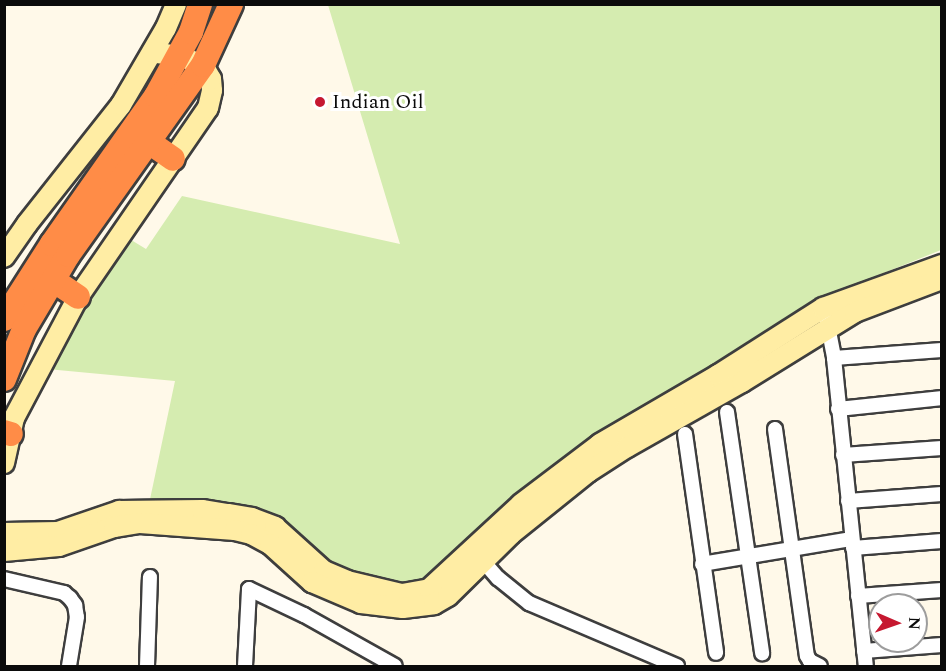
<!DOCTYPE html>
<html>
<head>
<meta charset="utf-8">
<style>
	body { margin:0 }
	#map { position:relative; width:946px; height:671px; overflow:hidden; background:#fff9e9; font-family:Spectral,serif }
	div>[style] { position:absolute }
	.green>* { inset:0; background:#d5ecb0 }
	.roads { filter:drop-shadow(2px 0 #3e3e3e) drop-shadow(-2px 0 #3e3e3e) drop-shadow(0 2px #3e3e3e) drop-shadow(0 -2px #3e3e3e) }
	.street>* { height:14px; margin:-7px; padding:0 7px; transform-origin:7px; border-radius:7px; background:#fff }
	.secondary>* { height:20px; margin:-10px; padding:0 10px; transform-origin:10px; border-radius:10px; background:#ffeda4 }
	.highway>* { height:24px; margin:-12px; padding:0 12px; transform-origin:12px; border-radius:12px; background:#ff8c47 }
	.dots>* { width:16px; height:16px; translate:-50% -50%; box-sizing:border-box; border:3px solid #fff; border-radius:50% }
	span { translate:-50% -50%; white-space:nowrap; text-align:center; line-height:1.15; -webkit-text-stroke:6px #fff; paint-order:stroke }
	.poi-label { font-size:20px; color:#0b0b0b }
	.left { translate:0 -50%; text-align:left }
	.frame { position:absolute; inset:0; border:6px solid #0b0b0b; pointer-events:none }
	.north { position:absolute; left:868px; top:593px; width:60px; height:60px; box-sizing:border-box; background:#fff; border:2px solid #9d9d9d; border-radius:50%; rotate:92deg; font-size:16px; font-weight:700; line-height:24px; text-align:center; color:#0b0b0b }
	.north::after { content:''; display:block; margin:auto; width:21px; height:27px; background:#c61830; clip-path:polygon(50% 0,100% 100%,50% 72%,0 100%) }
</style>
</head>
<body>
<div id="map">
	<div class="green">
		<i style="clip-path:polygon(328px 5px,941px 5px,941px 250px,819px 299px,594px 440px,424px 581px,398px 586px,340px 568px,286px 523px,255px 508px,149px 504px,175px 381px,47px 369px,123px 235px,146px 249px,182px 196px,400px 244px)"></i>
	</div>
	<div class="roads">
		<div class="street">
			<i style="left:827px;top:321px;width:38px;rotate:79deg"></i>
			<i style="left:834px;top:358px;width:310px;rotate:84.1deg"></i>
			<i style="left:834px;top:358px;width:108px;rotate:-4.2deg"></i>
			<i style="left:838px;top:409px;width:105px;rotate:-6deg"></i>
			<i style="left:727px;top:412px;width:244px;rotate:81.7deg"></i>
			<i style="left:775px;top:429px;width:229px;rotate:82deg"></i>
			<i style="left:807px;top:656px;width:6px;rotate:59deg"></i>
			<i style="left:810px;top:661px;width:11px;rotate:27deg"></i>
			<i style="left:685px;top:434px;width:221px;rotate:81.9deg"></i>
			<i style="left:843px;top:455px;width:99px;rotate:-4deg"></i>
			<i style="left:848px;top:501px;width:94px;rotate:-4.3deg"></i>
			<i style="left:853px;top:548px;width:89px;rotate:-4.5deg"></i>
			<i style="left:483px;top:561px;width:23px;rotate:49deg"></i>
			<i style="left:498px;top:578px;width:40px;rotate:39deg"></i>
			<i style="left:529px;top:603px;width:161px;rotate:23.1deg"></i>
			<i style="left:702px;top:564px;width:152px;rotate:-9.5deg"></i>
			<i style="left:4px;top:579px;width:62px;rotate:13.1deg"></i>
			<i style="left:64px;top:593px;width:8px;rotate:40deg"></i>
			<i style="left:70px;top:598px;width:9px;rotate:54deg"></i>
			<i style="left:75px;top:605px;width:12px;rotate:81deg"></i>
			<i style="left:77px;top:617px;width:50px;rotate:99.3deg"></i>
			<i style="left:858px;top:596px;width:84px;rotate:-4.1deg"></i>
			<i style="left:864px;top:651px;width:78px;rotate:-4.4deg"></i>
			<i style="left:147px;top:666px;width:89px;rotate:-88.1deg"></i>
			<i style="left:245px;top:666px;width:77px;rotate:-87deg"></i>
			<i style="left:249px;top:589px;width:61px;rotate:25.3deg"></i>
			<i style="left:304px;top:615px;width:104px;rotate:29.3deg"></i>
		</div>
		<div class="secondary">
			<i style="left:4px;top:257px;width:40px;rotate:-55.1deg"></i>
			<i style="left:27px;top:224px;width:152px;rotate:-51.7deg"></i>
			<i style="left:121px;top:105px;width:89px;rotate:-59.7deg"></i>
			<i style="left:166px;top:28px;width:26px;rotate:-67deg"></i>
			<i style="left:4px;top:463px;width:46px;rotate:-77.5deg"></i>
			<i style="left:14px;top:418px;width:137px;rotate:-62.1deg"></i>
			<i style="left:78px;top:297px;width:229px;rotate:-55.5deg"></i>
			<i style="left:208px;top:108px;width:18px;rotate:-77deg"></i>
			<i style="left:212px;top:90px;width:11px;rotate:-95deg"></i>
			<i style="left:211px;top:79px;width:16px;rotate:-120deg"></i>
			<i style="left:203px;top:65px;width:26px;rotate:-159deg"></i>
			<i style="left:179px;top:56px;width:27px;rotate:-172deg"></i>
			<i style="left:4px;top:533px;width:54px;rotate:-1.1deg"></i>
			<i style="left:58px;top:532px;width:65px;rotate:-19deg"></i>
			<i style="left:119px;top:511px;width:83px;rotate:-0.7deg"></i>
			<i style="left:202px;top:510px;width:26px;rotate:9deg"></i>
			<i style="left:228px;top:514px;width:24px;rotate:9deg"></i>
			<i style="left:252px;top:518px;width:25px;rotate:21deg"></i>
			<i style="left:275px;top:527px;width:66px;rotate:41.9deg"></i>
			<i style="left:324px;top:571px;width:25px;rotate:23deg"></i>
			<i style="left:347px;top:581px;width:57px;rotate:13.3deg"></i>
			<i style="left:402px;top:594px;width:27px;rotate:-10deg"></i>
			<i style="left:429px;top:589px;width:125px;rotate:-42.7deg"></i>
			<i style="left:521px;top:504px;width:99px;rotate:-37.2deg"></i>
			<i style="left:600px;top:444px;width:137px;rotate:-30.3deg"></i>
			<i style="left:718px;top:375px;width:125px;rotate:-32.5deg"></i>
			<i style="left:823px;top:308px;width:127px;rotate:-19.9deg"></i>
			<i style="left:4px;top:551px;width:55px;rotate:-5.2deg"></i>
			<i style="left:59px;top:546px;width:58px;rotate:-19.1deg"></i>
			<i style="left:114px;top:527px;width:26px;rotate:-9deg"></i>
			<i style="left:140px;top:523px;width:95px;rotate:4.2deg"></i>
			<i style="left:235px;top:530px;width:16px;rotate:14deg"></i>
			<i style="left:251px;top:534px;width:21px;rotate:28deg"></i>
			<i style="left:270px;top:544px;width:57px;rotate:42.1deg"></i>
			<i style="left:312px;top:582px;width:53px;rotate:23.2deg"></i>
			<i style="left:361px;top:603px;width:42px;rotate:6.8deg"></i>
			<i style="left:403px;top:608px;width:31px;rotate:-7deg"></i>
			<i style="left:434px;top:604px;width:16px;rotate:-30deg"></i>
			<i style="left:448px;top:596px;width:88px;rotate:-44.5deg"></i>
			<i style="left:511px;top:534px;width:99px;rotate:-38.8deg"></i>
			<i style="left:588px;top:472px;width:46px;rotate:-32.7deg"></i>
			<i style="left:627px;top:447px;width:132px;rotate:-29.5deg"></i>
			<i style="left:742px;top:382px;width:133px;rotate:-31.8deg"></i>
			<i style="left:855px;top:312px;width:93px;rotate:-20.8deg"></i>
		</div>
		<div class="highway">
			<i style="left:149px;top:142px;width:29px;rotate:35deg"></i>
			<i style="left:53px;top:280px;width:30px;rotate:34deg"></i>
			<i style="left:4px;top:319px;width:89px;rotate:-57.4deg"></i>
			<i style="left:52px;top:244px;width:181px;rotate:-54.9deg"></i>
			<i style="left:156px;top:96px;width:73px;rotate:-61.3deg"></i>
			<i style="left:191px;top:32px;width:29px;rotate:-72deg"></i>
			<i style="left:4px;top:379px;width:54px;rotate:-68.2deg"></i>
			<i style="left:24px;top:329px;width:86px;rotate:-59.3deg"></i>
			<i style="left:68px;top:255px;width:233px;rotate:-54.6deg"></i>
			<i style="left:203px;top:65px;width:67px;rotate:-65.3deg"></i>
			<i style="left:4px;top:432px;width:7px;rotate:16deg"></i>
		</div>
	</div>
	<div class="dots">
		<i style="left:320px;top:102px;background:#c61830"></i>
	</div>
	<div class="poi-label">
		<span class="left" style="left:332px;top:102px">Indian Oil</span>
	</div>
	<div class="frame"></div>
	<div class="north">N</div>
</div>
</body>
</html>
